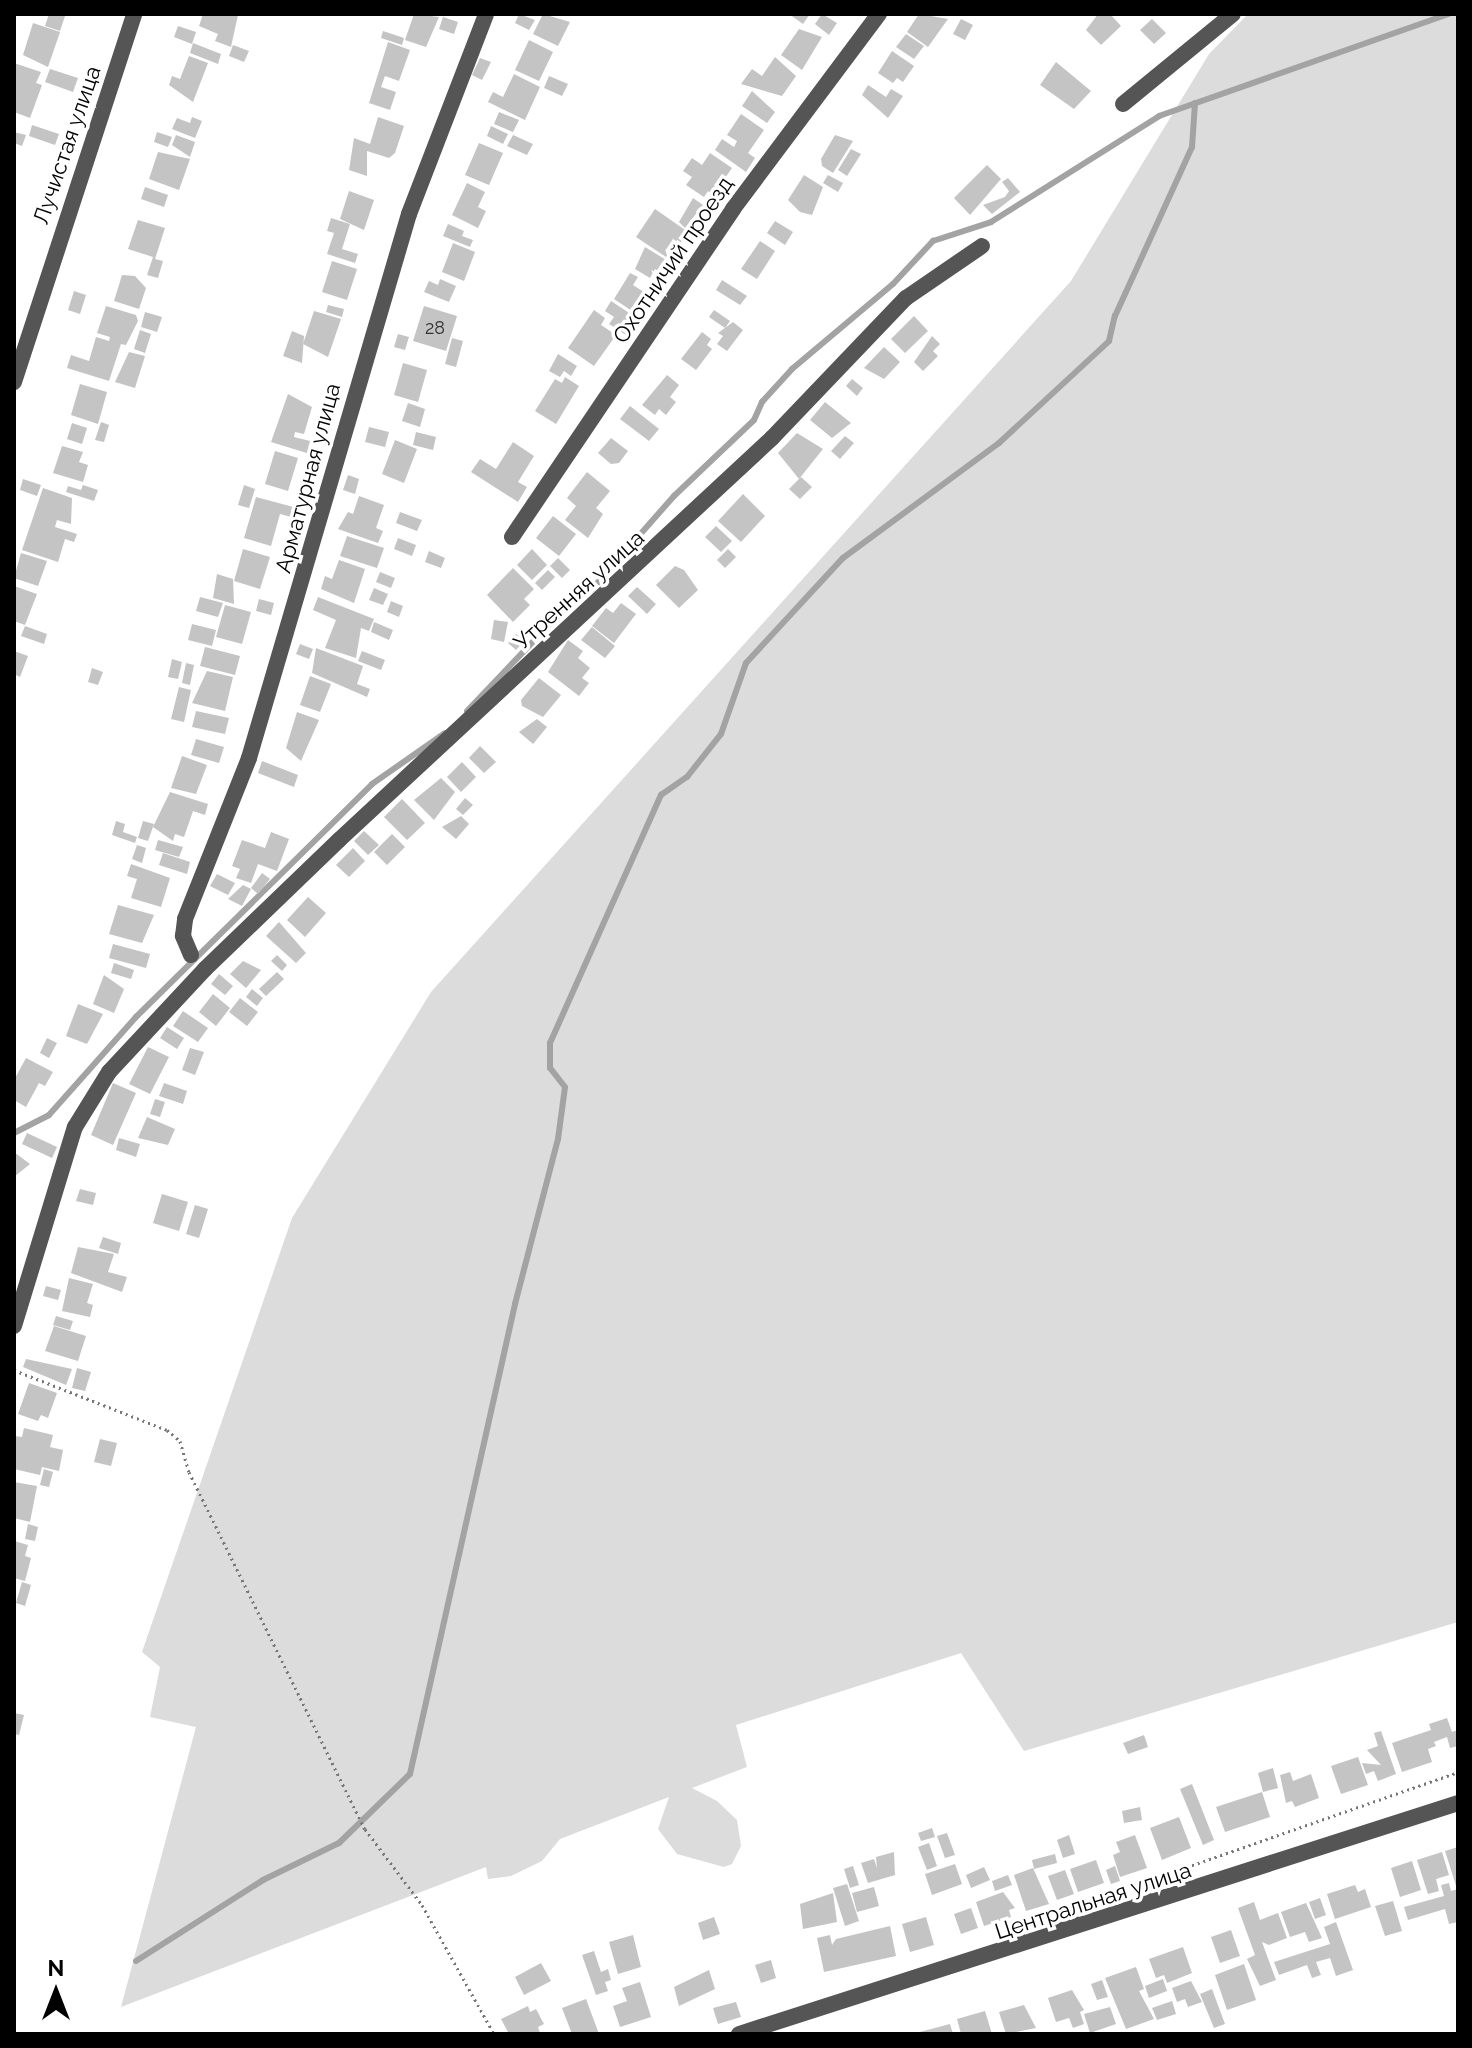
<!DOCTYPE html>
<html>
<head>
<meta charset="utf-8">
<style>
	body { margin:0 }
	#map { position:relative; width:1472px; height:2048px; overflow:hidden; background:#fff; font-family:Raleway,sans-serif }
	div>[style] { position:absolute }
	.green>* { inset:0; background:#dcdcdc }
	.stream>* { height:6px; margin:-3px; padding:0 3px; transform-origin:3px; border-radius:3px; background:#a3a3a3 }
	.building>* { inset:0; background:#c4c4c4 }
	.path>* { height:3px; margin-top:-1.5px; transform-origin:0; background:repeating-linear-gradient(90deg,#777 0 2px,transparent 0 6px) }
	.minor>* { height:16px; margin:-8px; padding:0 8px; transform-origin:8px; border-radius:8px; background:#555 }
	span { translate:-50% -50%; white-space:nowrap; text-align:center; line-height:1.15; -webkit-text-stroke:7px #fff; paint-order:stroke }
	.number-label { font-size:18px; color:#313131 }
	.number-label span { -webkit-text-stroke-width:0 }
	.street-label { font-size:22px; color:#000 }
	.frame { position:absolute; inset:0; border:16px solid #000; pointer-events:none }
	.north { position:absolute; left:16px; top:1952px; width:80px; height:80px; -webkit-text-stroke:6px #fff; paint-order:stroke; rotate:0deg; font-size:22px; font-weight:700; line-height:32px; text-align:center; color:#000 }
	.north::after { content:''; display:block; margin:auto; width:28px; height:36px; background:#000; clip-path:polygon(50% 0,100% 100%,50% 72%,0 100%) }
</style>
</head>
<body>
<div id="map">
	<div class="green">
		<i style="clip-path:polygon(1248px 14px,1458px 14px,1458px 1622px,1024px 1751px,961px 1653px,736px 1725px,747px 1767px,692px 1788px,717px 1801px,737px 1820px,741px 1846px,732px 1864px,724px 1867px,677px 1854px,658px 1829px,669px 1797px,560px 1839px,542px 1861px,511px 1876px,488px 1879px,486px 1867px,121px 2007px,196px 1727px,150px 1717px,160px 1667px,142px 1652px,292px 1218px,431px 992px,1071px 281px,1209px 54px)"></i>
	</div>
	<div class="stream">
		<i style="left:467px;top:711px;width:149px;rotate:-46.4deg"></i>
		<i style="left:570px;top:603px;width:26px;rotate:-32deg"></i>
		<i style="left:592px;top:589px;width:124px;rotate:-48.6deg"></i>
		<i style="left:674px;top:496px;width:110px;rotate:-43.5deg"></i>
		<i style="left:754px;top:420px;width:20px;rotate:-66deg"></i>
		<i style="left:762px;top:402px;width:45px;rotate:-47.7deg"></i>
		<i style="left:792px;top:369px;width:132px;rotate:-40.1deg"></i>
		<i style="left:893px;top:284px;width:59px;rotate:-47.1deg"></i>
		<i style="left:933px;top:241px;width:61px;rotate:-18.1deg"></i>
		<i style="left:991px;top:222px;width:199px;rotate:-32.2deg"></i>
		<i style="left:1159px;top:116px;width:307px;rotate:-19.4deg"></i>
		<i style="left:14px;top:1133px;width:39px;rotate:-27deg"></i>
		<i style="left:49px;top:1115px;width:131px;rotate:-48.4deg"></i>
		<i style="left:136px;top:1017px;width:332px;rotate:-44.6deg"></i>
		<i style="left:372px;top:784px;width:89px;rotate:-34.9deg"></i>
		<i style="left:136px;top:1961px;width:151px;rotate:-32.5deg"></i>
		<i style="left:263px;top:1880px;width:85px;rotate:-26deg"></i>
		<i style="left:339px;top:1843px;width:99px;rotate:-44.2deg"></i>
		<i style="left:410px;top:1774px;width:482px;rotate:-77.4deg"></i>
		<i style="left:515px;top:1304px;width:171px;rotate:-75.4deg"></i>
		<i style="left:558px;top:1139px;width:52px;rotate:-82.3deg"></i>
		<i style="left:565px;top:1087px;width:24px;rotate:-128deg"></i>
		<i style="left:550px;top:1068px;width:25px;rotate:-90deg"></i>
		<i style="left:550px;top:1043px;width:272px;rotate:-65.9deg"></i>
		<i style="left:661px;top:795px;width:32px;rotate:-35deg"></i>
		<i style="left:687px;top:777px;width:55px;rotate:-51.7deg"></i>
		<i style="left:721px;top:734px;width:75px;rotate:-70.6deg"></i>
		<i style="left:746px;top:663px;width:143px;rotate:-47.3deg"></i>
		<i style="left:843px;top:558px;width:194px;rotate:-36.4deg"></i>
		<i style="left:999px;top:443px;width:150px;rotate:-42.8deg"></i>
		<i style="left:1109px;top:341px;width:26px;rotate:-77deg"></i>
		<i style="left:1115px;top:316px;width:186px;rotate:-65.5deg"></i>
		<i style="left:1192px;top:147px;width:44px;rotate:-86.1deg"></i>
	</div>
	<div class="building">
		<i style="clip-path:polygon(49px 14px,65px 16px,60px 31px,45px 26px)"></i>
		<i style="clip-path:polygon(203px 14px,238px 15px,231px 47px,215px 41px,218px 34px,199px 26px)"></i>
		<i style="clip-path:polygon(414px 14px,439px 17px,426px 47px,405px 40px)"></i>
		<i style="clip-path:polygon(519px 14px,535px 20px,529px 30px,515px 23px)"></i>
		<i style="clip-path:polygon(543px 14px,570px 22px,558px 46px,533px 34px)"></i>
		<i style="clip-path:polygon(789px 14px,810px 14px,803px 24px)"></i>
		<i style="clip-path:polygon(822px 14px,837px 23px,829px 35px,815px 24px)"></i>
		<i style="clip-path:polygon(919px 14px,948px 19px,928px 47px,907px 32px)"></i>
		<i style="clip-path:polygon(1098px 14px,1110px 14px,1121px 26px,1101px 45px,1086px 30px)"></i>
		<i style="clip-path:polygon(443px 17px,458px 22px,454px 34px,439px 29px)"></i>
		<i style="clip-path:polygon(961px 19px,973px 25px,965px 40px,953px 34px)"></i>
		<i style="clip-path:polygon(1152px 19px,1166px 33px,1154px 44px,1140px 30px)"></i>
		<i style="clip-path:polygon(33px 23px,60px 32px,48px 67px,23px 55px)"></i>
		<i style="clip-path:polygon(178px 26px,196px 32px,192px 44px,174px 37px)"></i>
		<i style="clip-path:polygon(799px 29px,822px 37px,802px 70px,781px 55px)"></i>
		<i style="clip-path:polygon(383px 31px,404px 38px,402px 45px,381px 38px)"></i>
		<i style="clip-path:polygon(906px 34px,924px 46px,914px 59px,896px 47px)"></i>
		<i style="clip-path:polygon(529px 40px,553px 52px,539px 81px,515px 70px)"></i>
		<i style="clip-path:polygon(388px 42px,410px 50px,399px 81px,385px 76px,381px 87px,396px 92px,390px 110px,369px 103px)"></i>
		<i style="clip-path:polygon(193px 43px,221px 54px,218px 64px,190px 53px)"></i>
		<i style="clip-path:polygon(233px 45px,249px 51px,244px 62px,229px 56px)"></i>
		<i style="clip-path:polygon(892px 51px,914px 66px,903px 82px,897px 78px,893px 83px,878px 73px)"></i>
		<i style="clip-path:polygon(189px 56px,208px 63px,193px 102px,169px 85px,172px 76px,180px 79px)"></i>
		<i style="clip-path:polygon(775px 57px,796px 76px,782px 96px,741px 84px,752px 69px,762px 76px)"></i>
		<i style="clip-path:polygon(480px 58px,491px 62px,482px 80px,472px 75px)"></i>
		<i style="clip-path:polygon(1056px 62px,1091px 91px,1074px 109px,1040px 85px)"></i>
		<i style="clip-path:polygon(14px 63px,41px 72px,36px 83px,42px 85px,30px 118px,14px 112px)"></i>
		<i style="clip-path:polygon(50px 69px,78px 78px,73px 92px,45px 82px)"></i>
		<i style="clip-path:polygon(514px 74px,540px 87px,525px 120px,488px 102px,493px 92px,503px 97px)"></i>
		<i style="clip-path:polygon(549px 76px,568px 84px,562px 96px,544px 88px)"></i>
		<i style="clip-path:polygon(868px 85px,886px 97px,891px 89px,903px 96px,888px 118px,862px 95px)"></i>
		<i style="clip-path:polygon(752px 91px,775px 112px,767px 123px,742px 106px)"></i>
		<i style="clip-path:polygon(499px 112px,519px 120px,513px 132px,494px 124px)"></i>
		<i style="clip-path:polygon(741px 114px,764px 130px,748px 153px,755px 158px,746px 172px,715px 150px,722px 139px,734px 147px,737px 141px,727px 135px)"></i>
		<i style="clip-path:polygon(192px 117px,202px 121px,195px 138px,172px 129px,177px 118px,190px 123px)"></i>
		<i style="clip-path:polygon(378px 117px,404px 126px,395px 153px,389px 158px,367px 151px,367px 176px,349px 170px,354px 138px,370px 144px)"></i>
		<i style="clip-path:polygon(32px 125px,59px 134px,55px 145px,29px 136px)"></i>
		<i style="clip-path:polygon(491px 126px,508px 134px,503px 144px,487px 136px)"></i>
		<i style="clip-path:polygon(14px 132px,26px 135px,22px 146px,14px 143px)"></i>
		<i style="clip-path:polygon(157px 132px,172px 137px,168px 147px,154px 142px)"></i>
		<i style="clip-path:polygon(176px 135px,195px 142px,190px 157px,172px 145px)"></i>
		<i style="clip-path:polygon(513px 135px,533px 144px,527px 155px,507px 146px)"></i>
		<i style="clip-path:polygon(835px 135px,853px 141px,833px 173px,822px 166px,821px 159px)"></i>
		<i style="clip-path:polygon(479px 143px,503px 153px,489px 185px,465px 175px)"></i>
		<i style="clip-path:polygon(851px 149px,861px 154px,847px 176px,838px 170px)"></i>
		<i style="clip-path:polygon(158px 152px,190px 159px,179px 190px,149px 179px)"></i>
		<i style="clip-path:polygon(710px 153px,732px 168px,713px 195px,708px 191px,704px 197px,686px 185px,692px 177px,683px 171px,692px 158px,702px 165px)"></i>
		<i style="clip-path:polygon(987px 165px,1001px 179px,970px 215px,954px 198px)"></i>
		<i style="clip-path:polygon(804px 175px,823px 187px,812px 215px,800px 212px,788px 200px)"></i>
		<i style="clip-path:polygon(828px 175px,843px 183px,838px 192px,823px 183px)"></i>
		<i style="clip-path:polygon(1008px 178px,1020px 192px,992px 214px,983px 205px,1005px 197px,1009px 191px,1002px 182px)"></i>
		<i style="clip-path:polygon(467px 183px,485px 192px,478px 207px,486px 211px,478px 228px,452px 215px)"></i>
		<i style="clip-path:polygon(145px 187px,168px 195px,164px 207px,141px 199px)"></i>
		<i style="clip-path:polygon(349px 191px,374px 200px,364px 230px,340px 219px)"></i>
		<i style="clip-path:polygon(693px 198px,703px 205px,685px 228px,679px 222px)"></i>
		<i style="clip-path:polygon(655px 209px,688px 232px,669px 259px,636px 237px)"></i>
		<i style="clip-path:polygon(331px 218px,350px 224px,342px 249px,358px 254px,355px 263px,327px 254px,334px 233px,327px 231px)"></i>
		<i style="clip-path:polygon(138px 220px,165px 228px,155px 259px,163px 261px,158px 278px,147px 275px,153px 257px,128px 249px)"></i>
		<i style="clip-path:polygon(775px 221px,793px 232px,785px 245px,767px 233px)"></i>
		<i style="clip-path:polygon(448px 224px,464px 231px,462px 236px,473px 240px,470px 247px,443px 236px)"></i>
		<i style="clip-path:polygon(760px 241px,775px 251px,757px 279px,741px 269px)"></i>
		<i style="clip-path:polygon(453px 243px,475px 252px,464px 281px,442px 272px)"></i>
		<i style="clip-path:polygon(645px 247px,676px 266px,669px 277px,655px 269px,650px 278px,635px 269px)"></i>
		<i style="clip-path:polygon(332px 261px,357px 269px,347px 300px,322px 292px)"></i>
		<i style="clip-path:polygon(630px 273px,638px 277px,633px 285px,644px 292px,632px 311px,614px 299px)"></i>
		<i style="clip-path:polygon(122px 275px,135px 276px,146px 288px,139px 309px,114px 301px)"></i>
		<i style="clip-path:polygon(440px 279px,456px 286px,449px 302px,424px 292px,429px 281px,438px 285px)"></i>
		<i style="clip-path:polygon(722px 280px,747px 296px,740px 305px,716px 290px)"></i>
		<i style="clip-path:polygon(74px 291px,86px 295px,80px 314px,68px 310px)"></i>
		<i style="clip-path:polygon(611px 301px,640px 320px,629px 337px,609px 324px,614px 317px,605px 311px)"></i>
		<i style="clip-path:polygon(328px 305px,344px 309px,342px 317px,326px 312px)"></i>
		<i style="clip-path:polygon(106px 306px,136px 315px,138px 321px,126px 345px,121px 344px,109px 381px,67px 368px,71px 355px,89px 361px,96px 337px,109px 341px,110px 337px,97px 333px)"></i>
		<i style="clip-path:polygon(424px 306px,457px 316px,446px 351px,413px 341px)"></i>
		<i style="clip-path:polygon(594px 310px,605px 318px,601px 325px,616px 335px,594px 366px,568px 348px)"></i>
		<i style="clip-path:polygon(714px 310px,730px 321px,725px 328px,709px 317px)"></i>
		<i style="clip-path:polygon(314px 311px,341px 319px,328px 357px,303px 344px)"></i>
		<i style="clip-path:polygon(145px 312px,162px 317px,157px 332px,141px 327px)"></i>
		<i style="clip-path:polygon(914px 316px,928px 331px,905px 353px,891px 339px)"></i>
		<i style="clip-path:polygon(733px 322px,743px 330px,727px 351px,717px 344px,723px 336px,718px 333px)"></i>
		<i style="clip-path:polygon(140px 330px,151px 334px,145px 353px,134px 349px)"></i>
		<i style="clip-path:polygon(292px 331px,304px 336px,302px 363px,283px 356px)"></i>
		<i style="clip-path:polygon(702px 332px,711px 339px,707px 345px,712px 349px,696px 370px,681px 359px)"></i>
		<i style="clip-path:polygon(398px 334px,409px 337px,405px 350px,394px 347px)"></i>
		<i style="clip-path:polygon(932px 336px,940px 344px,933px 351px,938px 356px,923px 371px,914px 362px)"></i>
		<i style="clip-path:polygon(452px 338px,463px 341px,456px 367px,445px 364px)"></i>
		<i style="clip-path:polygon(884px 347px,900px 362px,884px 379px,864px 368px)"></i>
		<i style="clip-path:polygon(129px 352px,145px 356px,135px 388px,115px 382px)"></i>
		<i style="clip-path:polygon(558px 354px,577px 366px,571px 376px,564px 371px,560px 377px,549px 371px)"></i>
		<i style="clip-path:polygon(403px 363px,427px 370px,418px 402px,394px 395px)"></i>
		<i style="clip-path:polygon(667px 375px,679px 385px,670px 397px,676px 402px,666px 415px,659px 409px,655px 415px,642px 405px)"></i>
		<i style="clip-path:polygon(565px 377px,579px 386px,556px 424px,535px 411px,555px 379px,562px 383px)"></i>
		<i style="clip-path:polygon(852px 379px,863px 388px,857px 396px,846px 386px)"></i>
		<i style="clip-path:polygon(80px 384px,107px 392px,98px 424px,71px 415px)"></i>
		<i style="clip-path:polygon(288px 394px,312px 407px,304px 434px,295px 432px,294px 437px,314px 442px,310px 454px,271px 442px)"></i>
		<i style="clip-path:polygon(825px 402px,851px 423px,832px 438px,810px 420px)"></i>
		<i style="clip-path:polygon(408px 403px,425px 409px,420px 427px,402px 421px)"></i>
		<i style="clip-path:polygon(630px 406px,659px 429px,649px 441px,620px 419px)"></i>
		<i style="clip-path:polygon(101px 422px,109px 425px,104px 442px,95px 440px)"></i>
		<i style="clip-path:polygon(72px 423px,87px 428px,82px 444px,67px 439px)"></i>
		<i style="clip-path:polygon(369px 427px,389px 432px,385px 447px,365px 442px)"></i>
		<i style="clip-path:polygon(416px 432px,436px 437px,433px 450px,413px 445px)"></i>
		<i style="clip-path:polygon(797px 433px,823px 449px,799px 479px,778px 453px)"></i>
		<i style="clip-path:polygon(845px 436px,854px 443px,840px 459px,831px 451px)"></i>
		<i style="clip-path:polygon(611px 438px,628px 451px,619px 463px,611px 464px,598px 453px)"></i>
		<i style="clip-path:polygon(395px 440px,417px 449px,404px 483px,382px 474px)"></i>
		<i style="clip-path:polygon(513px 442px,534px 456px,518px 482px,527px 487px,518px 502px,471px 472px,480px 459px,496px 469px)"></i>
		<i style="clip-path:polygon(62px 446px,83px 452px,79px 462px,88px 465px,83px 482px,53px 473px)"></i>
		<i style="clip-path:polygon(275px 451px,298px 458px,288px 491px,265px 484px)"></i>
		<i style="clip-path:polygon(587px 472px,610px 491px,596px 508px,603px 514px,588px 538px,565px 520px,576px 506px,567px 498px)"></i>
		<i style="clip-path:polygon(348px 475px,359px 479px,355px 494px,343px 490px)"></i>
		<i style="clip-path:polygon(801px 477px,812px 487px,800px 499px,789px 489px)"></i>
		<i style="clip-path:polygon(23px 479px,41px 485px,37px 496px,20px 490px)"></i>
		<i style="clip-path:polygon(83px 485px,98px 490px,94px 501px,66px 492px,68px 486px,81px 490px)"></i>
		<i style="clip-path:polygon(244px 485px,255px 489px,249px 508px,238px 505px)"></i>
		<i style="clip-path:polygon(43px 488px,72px 498px,71px 524px,57px 520px,55px 527px,77px 534px,74px 542px,65px 539px,58px 562px,22px 550px)"></i>
		<i style="clip-path:polygon(743px 494px,765px 516px,741px 542px,718px 521px)"></i>
		<i style="clip-path:polygon(359px 496px,384px 505px,376px 528px,383px 531px,378px 543px,338px 529px,348px 512px,353px 514px)"></i>
		<i style="clip-path:polygon(256px 497px,297px 508px,295px 518px,280px 514px,271px 546px,244px 538px)"></i>
		<i style="clip-path:polygon(400px 512px,422px 520px,417px 531px,396px 523px)"></i>
		<i style="clip-path:polygon(553px 516px,576px 534px,559px 556px,536px 538px)"></i>
		<i style="clip-path:polygon(716px 526px,732px 541px,721px 552px,705px 537px)"></i>
		<i style="clip-path:polygon(347px 536px,384px 548px,377px 568px,340px 556px)"></i>
		<i style="clip-path:polygon(398px 538px,416px 545px,412px 556px,394px 549px)"></i>
		<i style="clip-path:polygon(243px 549px,270px 557px,260px 589px,234px 581px)"></i>
		<i style="clip-path:polygon(532px 549px,547px 565px,532px 580px,517px 565px)"></i>
		<i style="clip-path:polygon(728px 549px,736px 557px,725px 568px,717px 560px)"></i>
		<i style="clip-path:polygon(429px 551px,445px 558px,441px 568px,425px 562px)"></i>
		<i style="clip-path:polygon(21px 553px,47px 561px,38px 586px,14px 578px)"></i>
		<i style="clip-path:polygon(558px 558px,570px 570px,562px 578px,550px 566px)"></i>
		<i style="clip-path:polygon(339px 560px,365px 569px,354px 603px,321px 589px,325px 576px,332px 579px)"></i>
		<i style="clip-path:polygon(675px 566px,684px 570px,698px 590px,679px 608px,656px 585px)"></i>
		<i style="clip-path:polygon(513px 568px,534px 589px,524px 599px,530px 605px,513px 622px,487px 595px)"></i>
		<i style="clip-path:polygon(548px 570px,555px 577px,542px 590px,535px 583px)"></i>
		<i style="clip-path:polygon(380px 572px,395px 578px,391px 588px,376px 582px)"></i>
		<i style="clip-path:polygon(217px 574px,233px 579px,234px 604px,213px 598px)"></i>
		<i style="clip-path:polygon(14px 586px,37px 594px,25px 625px,14px 621px)"></i>
		<i style="clip-path:polygon(637px 587px,656px 604px,647px 614px,628px 596px)"></i>
		<i style="clip-path:polygon(374px 588px,388px 594px,383px 605px,369px 600px)"></i>
		<i style="clip-path:polygon(200px 597px,223px 603px,218px 617px,196px 611px)"></i>
		<i style="clip-path:polygon(318px 597px,374px 619px,369px 631px,361px 628px,356px 658px,325px 648px,336px 620px,313px 610px)"></i>
		<i style="clip-path:polygon(259px 599px,274px 603px,271px 615px,256px 611px)"></i>
		<i style="clip-path:polygon(391px 601px,403px 606px,399px 617px,387px 612px)"></i>
		<i style="clip-path:polygon(621px 603px,636px 614px,614px 643px,592px 626px,606px 608px,613px 613px)"></i>
		<i style="clip-path:polygon(225px 605px,251px 612px,242px 644px,216px 637px)"></i>
		<i style="clip-path:polygon(494px 620px,508px 622px,504px 642px,491px 639px)"></i>
		<i style="clip-path:polygon(374px 622px,393px 630px,389px 640px,371px 632px)"></i>
		<i style="clip-path:polygon(192px 624px,216px 630px,212px 646px,188px 640px)"></i>
		<i style="clip-path:polygon(25px 626px,47px 634px,44px 644px,21px 636px)"></i>
		<i style="clip-path:polygon(592px 627px,615px 646px,605px 658px,581px 640px)"></i>
		<i style="clip-path:polygon(516px 634px,524px 641px,516px 650px,508px 643px)"></i>
		<i style="clip-path:polygon(568px 640px,583px 651px,578px 658px,590px 668px,582px 678px,589px 683px,579px 696px,548px 672px)"></i>
		<i style="clip-path:polygon(300px 644px,313px 649px,309px 659px,296px 654px)"></i>
		<i style="clip-path:polygon(205px 647px,240px 656px,235px 675px,200px 666px)"></i>
		<i style="clip-path:polygon(316px 648px,363px 666px,357px 684px,370px 689px,367px 697px,312px 673px)"></i>
		<i style="clip-path:polygon(14px 651px,28px 656px,20px 677px,14px 674px)"></i>
		<i style="clip-path:polygon(362px 651px,385px 660px,381px 670px,358px 661px)"></i>
		<i style="clip-path:polygon(172px 659px,182px 662px,178px 679px,168px 677px)"></i>
		<i style="clip-path:polygon(186px 663px,194px 665px,190px 685px,182px 683px)"></i>
		<i style="clip-path:polygon(92px 668px,103px 672px,98px 685px,88px 682px)"></i>
		<i style="clip-path:polygon(207px 671px,233px 677px,225px 711px,192px 703px)"></i>
		<i style="clip-path:polygon(310px 676px,331px 684px,320px 712px,300px 705px)"></i>
		<i style="clip-path:polygon(539px 678px,561px 695px,543px 717px,522px 706px,521px 700px)"></i>
		<i style="clip-path:polygon(179px 687px,191px 690px,184px 722px,171px 719px)"></i>
		<i style="clip-path:polygon(196px 711px,229px 718px,225px 734px,192px 727px)"></i>
		<i style="clip-path:polygon(297px 712px,319px 720px,301px 761px,286px 748px)"></i>
		<i style="clip-path:polygon(537px 719px,547px 727px,533px 744px,519px 732px)"></i>
		<i style="clip-path:polygon(196px 739px,224px 747px,219px 763px,191px 755px)"></i>
		<i style="clip-path:polygon(480px 746px,496px 762px,484px 773px,469px 758px)"></i>
		<i style="clip-path:polygon(182px 756px,207px 765px,196px 794px,171px 788px)"></i>
		<i style="clip-path:polygon(262px 761px,298px 775px,294px 787px,258px 773px)"></i>
		<i style="clip-path:polygon(462px 762px,476px 777px,461px 792px,447px 777px)"></i>
		<i style="clip-path:polygon(441px 778px,455px 792px,434px 820px,414px 800px)"></i>
		<i style="clip-path:polygon(170px 792px,208px 804px,205px 815px,193px 811px,184px 837px,175px 834px,173px 841px,153px 827px)"></i>
		<i style="clip-path:polygon(465px 798px,473px 805px,463px 815px,456px 809px)"></i>
		<i style="clip-path:polygon(402px 799px,425px 823px,407px 840px,384px 817px)"></i>
		<i style="clip-path:polygon(461px 816px,469px 824px,456px 839px,442px 827px)"></i>
		<i style="clip-path:polygon(116px 821px,125px 824px,123px 832px,137px 837px,135px 843px,112px 835px)"></i>
		<i style="clip-path:polygon(143px 821px,154px 824px,148px 841px,138px 838px)"></i>
		<i style="clip-path:polygon(364px 831px,379px 845px,368px 855px,354px 841px)"></i>
		<i style="clip-path:polygon(271px 832px,289px 839px,277px 871px,258px 864px,251px 883px,236px 878px,240px 869px,232px 866px,242px 840px,265px 848px)"></i>
		<i style="clip-path:polygon(392px 834px,405px 847px,387px 865px,374px 852px)"></i>
		<i style="clip-path:polygon(158px 840px,183px 847px,179px 857px,155px 850px)"></i>
		<i style="clip-path:polygon(137px 845px,146px 848px,142px 863px,132px 859px)"></i>
		<i style="clip-path:polygon(353px 848px,365px 861px,349px 877px,336px 865px)"></i>
		<i style="clip-path:polygon(163px 853px,190px 862px,187px 874px,159px 865px)"></i>
		<i style="clip-path:polygon(131px 864px,170px 878px,161px 907px,131px 898px,137px 879px,127px 876px)"></i>
		<i style="clip-path:polygon(262px 873px,270px 879px,258px 894px,251px 888px)"></i>
		<i style="clip-path:polygon(217px 874px,235px 883px,228px 895px,210px 886px)"></i>
		<i style="clip-path:polygon(243px 885px,251px 889px,242px 906px,228px 899px)"></i>
		<i style="clip-path:polygon(308px 897px,326px 913px,305px 937px,287px 920px)"></i>
		<i style="clip-path:polygon(118px 905px,154px 915px,142px 943px,109px 934px)"></i>
		<i style="clip-path:polygon(279px 922px,306px 953px,296px 963px,266px 936px)"></i>
		<i style="clip-path:polygon(113px 944px,150px 954px,146px 968px,109px 958px)"></i>
		<i style="clip-path:polygon(277px 955px,287px 965px,282px 971px,271px 961px)"></i>
		<i style="clip-path:polygon(243px 961px,261px 970px,246px 988px,230px 974px)"></i>
		<i style="clip-path:polygon(114px 963px,134px 970px,131px 979px,111px 973px)"></i>
		<i style="clip-path:polygon(277px 972px,284px 979px,266px 996px,259px 989px)"></i>
		<i style="clip-path:polygon(219px 974px,233px 986px,225px 995px,211px 984px)"></i>
		<i style="clip-path:polygon(104px 975px,124px 989px,114px 1013px,93px 1004px)"></i>
		<i style="clip-path:polygon(252px 989px,263px 998px,257px 1006px,246px 997px)"></i>
		<i style="clip-path:polygon(213px 994px,230px 1008px,216px 1026px,199px 1012px)"></i>
		<i style="clip-path:polygon(240px 998px,258px 1012px,247px 1026px,229px 1012px)"></i>
		<i style="clip-path:polygon(78px 1004px,103px 1014px,87px 1044px,66px 1036px)"></i>
		<i style="clip-path:polygon(183px 1011px,208px 1028px,198px 1042px,173px 1026px)"></i>
		<i style="clip-path:polygon(167px 1027px,184px 1038px,177px 1049px,160px 1038px)"></i>
		<i style="clip-path:polygon(47px 1038px,57px 1043px,49px 1058px,40px 1053px)"></i>
		<i style="clip-path:polygon(148px 1047px,169px 1057px,150px 1094px,129px 1084px)"></i>
		<i style="clip-path:polygon(190px 1048px,204px 1052px,195px 1075px,182px 1070px)"></i>
		<i style="clip-path:polygon(26px 1058px,53px 1072px,45px 1086px,39px 1083px,26px 1107px,14px 1100px,14px 1080px)"></i>
		<i style="clip-path:polygon(113px 1083px,136px 1093px,113px 1145px,91px 1135px)"></i>
		<i style="clip-path:polygon(164px 1083px,187px 1091px,183px 1104px,159px 1096px)"></i>
		<i style="clip-path:polygon(155px 1099px,165px 1102px,160px 1117px,150px 1114px)"></i>
		<i style="clip-path:polygon(147px 1117px,175px 1129px,168px 1145px,138px 1138px)"></i>
		<i style="clip-path:polygon(27px 1133px,57px 1147px,52px 1158px,22px 1144px)"></i>
		<i style="clip-path:polygon(119px 1138px,140px 1144px,136px 1157px,116px 1150px)"></i>
		<i style="clip-path:polygon(14px 1152px,30px 1164px,14px 1177px)"></i>
		<i style="clip-path:polygon(80px 1189px,96px 1193px,93px 1205px,76px 1201px)"></i>
		<i style="clip-path:polygon(162px 1194px,188px 1202px,179px 1231px,153px 1223px)"></i>
		<i style="clip-path:polygon(195px 1205px,208px 1209px,199px 1238px,186px 1234px)"></i>
		<i style="clip-path:polygon(103px 1237px,121px 1243px,118px 1254px,99px 1248px)"></i>
		<i style="clip-path:polygon(78px 1247px,114px 1254px,108px 1272px,127px 1277px,122px 1292px,71px 1273px)"></i>
		<i style="clip-path:polygon(69px 1278px,93px 1284px,87px 1303px,93px 1305px,90px 1317px,62px 1311px)"></i>
		<i style="clip-path:polygon(46px 1286px,61px 1290px,58px 1300px,43px 1296px)"></i>
		<i style="clip-path:polygon(56px 1316px,73px 1321px,70px 1330px,53px 1325px)"></i>
		<i style="clip-path:polygon(54px 1326px,86px 1336px,78px 1361px,45px 1351px)"></i>
		<i style="clip-path:polygon(26px 1359px,72px 1369px,66px 1385px,23px 1367px)"></i>
		<i style="clip-path:polygon(77px 1368px,91px 1372px,85px 1391px,72px 1388px)"></i>
		<i style="clip-path:polygon(29px 1383px,57px 1393px,48px 1418px,41px 1415px,38px 1421px,18px 1414px)"></i>
		<i style="clip-path:polygon(24px 1428px,53px 1435px,50px 1447px,63px 1450px,59px 1471px,42px 1467px,40px 1475px,14px 1469px,14px 1436px,22px 1437px)"></i>
		<i style="clip-path:polygon(100px 1439px,117px 1443px,111px 1466px,94px 1462px)"></i>
		<i style="clip-path:polygon(44px 1469px,53px 1472px,49px 1487px,40px 1485px)"></i>
		<i style="clip-path:polygon(14px 1482px,37px 1486px,30px 1522px,14px 1518px)"></i>
		<i style="clip-path:polygon(28px 1524px,38px 1527px,35px 1541px,25px 1539px)"></i>
		<i style="clip-path:polygon(14px 1541px,28px 1545px,25px 1556px,31px 1558px,25px 1581px,14px 1578px)"></i>
		<i style="clip-path:polygon(22px 1582px,31px 1585px,25px 1606px,16px 1603px)"></i>
		<i style="clip-path:polygon(14px 1713px,24px 1715px,19px 1735px,14px 1734px)"></i>
		<i style="clip-path:polygon(1447px 1718px,1452px 1732px,1458px 1730px,1458px 1746px,1450px 1748px,1447px 1737px,1434px 1742px,1436px 1746px,1428px 1749px,1432px 1762px,1402px 1772px,1392px 1743px,1431px 1730px,1429px 1724px)"></i>
		<i style="clip-path:polygon(1381px 1731px,1396px 1774px,1378px 1781px,1374px 1771px,1366px 1774px,1362px 1763px,1381px 1765px,1367px 1750px,1378px 1746px,1374px 1733px)"></i>
		<i style="clip-path:polygon(1144px 1735px,1148px 1747px,1128px 1754px,1123px 1743px)"></i>
		<i style="clip-path:polygon(1358px 1757px,1368px 1785px,1341px 1794px,1331px 1766px)"></i>
		<i style="clip-path:polygon(1273px 1768px,1278px 1788px,1263px 1792px,1258px 1773px)"></i>
		<i style="clip-path:polygon(1290px 1772px,1293px 1781px,1311px 1774px,1319px 1798px,1295px 1807px,1292px 1801px,1286px 1803px,1280px 1775px)"></i>
		<i style="clip-path:polygon(1192px 1784px,1214px 1840px,1203px 1845px,1180px 1789px)"></i>
		<i style="clip-path:polygon(1262px 1792px,1270px 1817px,1225px 1832px,1216px 1807px)"></i>
		<i style="clip-path:polygon(1140px 1807px,1142px 1820px,1124px 1823px,1122px 1811px)"></i>
		<i style="clip-path:polygon(1179px 1817px,1191px 1848px,1162px 1860px,1150px 1828px)"></i>
		<i style="clip-path:polygon(932px 1828px,935px 1837px,921px 1841px,918px 1833px)"></i>
		<i style="clip-path:polygon(947px 1833px,955px 1855px,945px 1858px,937px 1836px)"></i>
		<i style="clip-path:polygon(1069px 1835px,1075px 1854px,1063px 1858px,1057px 1840px)"></i>
		<i style="clip-path:polygon(1135px 1835px,1147px 1868px,1120px 1877px,1113px 1855px,1120px 1852px,1116px 1842px)"></i>
		<i style="clip-path:polygon(929px 1843px,937px 1866px,927px 1870px,918px 1847px)"></i>
		<i style="clip-path:polygon(1458px 1847px,1458px 1889px,1457px 1889px,1445px 1851px)"></i>
		<i style="clip-path:polygon(894px 1852px,895px 1875px,868px 1883px,861px 1863px,874px 1859px,877px 1868px,876px 1857px)"></i>
		<i style="clip-path:polygon(1442px 1852px,1449px 1875px,1436px 1879px,1439px 1891px,1428px 1894px,1417px 1860px)"></i>
		<i style="clip-path:polygon(1055px 1854px,1057px 1863px,1034px 1869px,1032px 1860px)"></i>
		<i style="clip-path:polygon(1096px 1860px,1104px 1883px,1078px 1892px,1070px 1869px)"></i>
		<i style="clip-path:polygon(1412px 1861px,1421px 1890px,1400px 1897px,1391px 1868px)"></i>
		<i style="clip-path:polygon(955px 1864px,962px 1884px,932px 1895px,925px 1874px)"></i>
		<i style="clip-path:polygon(853px 1866px,859px 1885px,850px 1888px,844px 1869px)"></i>
		<i style="clip-path:polygon(1115px 1866px,1120px 1881px,1111px 1884px,1106px 1870px)"></i>
		<i style="clip-path:polygon(984px 1867px,990px 1880px,971px 1888px,966px 1875px)"></i>
		<i style="clip-path:polygon(1033px 1868px,1049px 1904px,1026px 1911px,1014px 1875px)"></i>
		<i style="clip-path:polygon(1065px 1870px,1074px 1894px,1057px 1900px,1048px 1876px)"></i>
		<i style="clip-path:polygon(1008px 1875px,1012px 1885px,995px 1891px,992px 1881px)"></i>
		<i style="clip-path:polygon(1449px 1883px,1451px 1891px,1458px 1889px,1458px 1922px,1449px 1924px,1445px 1909px,1408px 1920px,1404px 1907px,1444px 1896px,1441px 1885px)"></i>
		<i style="clip-path:polygon(847px 1884px,859px 1921px,845px 1926px,833px 1888px)"></i>
		<i style="clip-path:polygon(1355px 1885px,1358px 1892px,1365px 1889px,1371px 1907px,1335px 1919px,1327px 1894px)"></i>
		<i style="clip-path:polygon(874px 1887px,879px 1906px,857px 1912px,852px 1893px)"></i>
		<i style="clip-path:polygon(1003px 1892px,1015px 1908px,1009px 1910px,1011px 1917px,984px 1926px,976px 1902px)"></i>
		<i style="clip-path:polygon(833px 1893px,837px 1922px,803px 1929px,800px 1904px)"></i>
		<i style="clip-path:polygon(1320px 1898px,1326px 1915px,1315px 1919px,1309px 1902px)"></i>
		<i style="clip-path:polygon(1393px 1901px,1402px 1931px,1385px 1936px,1375px 1906px)"></i>
		<i style="clip-path:polygon(1254px 1902px,1260px 1920px,1278px 1913px,1287px 1938px,1269px 1945px,1262px 1942px,1276px 1980px,1260px 1986px,1247px 1959px,1255px 1955px,1238px 1908px)"></i>
		<i style="clip-path:polygon(1306px 1903px,1322px 1938px,1309px 1942px,1305px 1932px,1290px 1937px,1281px 1912px)"></i>
		<i style="clip-path:polygon(971px 1908px,978px 1928px,961px 1934px,954px 1914px)"></i>
		<i style="clip-path:polygon(714px 1917px,720px 1934px,703px 1940px,698px 1923px)"></i>
		<i style="clip-path:polygon(926px 1917px,934px 1945px,910px 1952px,902px 1924px)"></i>
		<i style="clip-path:polygon(1336px 1922px,1353px 1970px,1336px 1976px,1330px 1958px,1316px 1962px,1321px 1975px,1312px 1978px,1307px 1965px,1279px 1975px,1274px 1962px,1330px 1944px,1324px 1927px)"></i>
		<i style="clip-path:polygon(890px 1926px,896px 1956px,824px 1972px,817px 1938px,830px 1935px,832px 1945px,836px 1939px)"></i>
		<i style="clip-path:polygon(1231px 1930px,1240px 1956px,1220px 1963px,1211px 1937px)"></i>
		<i style="clip-path:polygon(633px 1935px,641px 1967px,618px 1974px,609px 1942px)"></i>
		<i style="clip-path:polygon(1183px 1947px,1192px 1973px,1167px 1983px,1164px 1975px,1156px 1978px,1149px 1959px)"></i>
		<i style="clip-path:polygon(594px 1951px,601px 1972px,608px 1969px,611px 1980px,605px 1982px,608px 1991px,596px 1995px,582px 1955px)"></i>
		<i style="clip-path:polygon(771px 1960px,776px 1978px,761px 1983px,755px 1965px)"></i>
		<i style="clip-path:polygon(541px 1963px,551px 1981px,524px 1995px,515px 1977px)"></i>
		<i style="clip-path:polygon(1244px 1964px,1256px 2000px,1227px 2010px,1215px 1975px)"></i>
		<i style="clip-path:polygon(1136px 1967px,1144px 1989px,1139px 1991px,1154px 2019px,1126px 2029px,1105px 1978px)"></i>
		<i style="clip-path:polygon(709px 1970px,715px 1989px,679px 2006px,674px 1987px)"></i>
		<i style="clip-path:polygon(1163px 1979px,1167px 1991px,1149px 1998px,1145px 1986px)"></i>
		<i style="clip-path:polygon(1102px 1980px,1108px 1997px,1097px 2000px,1091px 1984px)"></i>
		<i style="clip-path:polygon(1191px 1981px,1202px 2002px,1188px 2007px,1185px 1999px,1177px 2002px,1172px 1988px)"></i>
		<i style="clip-path:polygon(640px 1982px,651px 2017px,620px 2027px,613px 2006px,627px 2001px,622px 1988px)"></i>
		<i style="clip-path:polygon(1212px 1989px,1225px 2024px,1214px 2028px,1200px 1994px)"></i>
		<i style="clip-path:polygon(1072px 1990px,1084px 2010px,1080px 2012px,1084px 2024px,1073px 2028px,1069px 2018px,1056px 2022px,1048px 1998px)"></i>
		<i style="clip-path:polygon(586px 1999px,599px 2034px,572px 2034px,562px 2008px)"></i>
		<i style="clip-path:polygon(1172px 2001px,1176px 2014px,1157px 2020px,1152px 2008px)"></i>
		<i style="clip-path:polygon(736px 2002px,741px 2017px,718px 2024px,713px 2008px)"></i>
		<i style="clip-path:polygon(1024px 2005px,1036px 2028px,1006px 2034px,999px 2012px)"></i>
		<i style="clip-path:polygon(528px 2006px,530px 2012px,536px 2009px,544px 2024px,538px 2027px,540px 2033px,509px 2034px,501px 2019px)"></i>
		<i style="clip-path:polygon(1110px 2007px,1116px 2024px,1090px 2033px,1084px 2014px)"></i>
		<i style="clip-path:polygon(985px 2011px,992px 2034px,961px 2034px,957px 2019px)"></i>
		<i style="clip-path:polygon(950px 2024px,953px 2034px,916px 2034px,916px 2033px)"></i>
	</div>
	<div class="path">
		<i style="left:14px;top:1370px;width:164px;rotate:21.4deg"></i>
		<i style="left:167px;top:1430px;width:17px;rotate:40deg"></i>
		<i style="left:180px;top:1441px;width:32px;rotate:74deg"></i>
		<i style="left:189px;top:1472px;width:398px;rotate:63.8deg"></i>
		<i style="left:365px;top:1829px;width:95px;rotate:53.1deg"></i>
		<i style="left:422px;top:1905px;width:148px;rotate:60.8deg"></i>
		<i style="left:1107px;top:1895px;width:372px;rotate:-19.3deg"></i>
	</div>
	<div class="minor">
		<i style="left:1123px;top:104px;width:142px;rotate:-39.3deg"></i>
		<i style="left:14px;top:382px;width:387px;rotate:-71.9deg"></i>
		<i style="left:512px;top:537px;width:396px;rotate:-56deg"></i>
		<i style="left:733px;top:209px;width:244px;rotate:-53.2deg"></i>
		<i style="left:191px;top:955px;width:21px;rotate:-113deg"></i>
		<i style="left:183px;top:936px;width:17px;rotate:-83deg"></i>
		<i style="left:185px;top:919px;width:173px;rotate:-68.3deg"></i>
		<i style="left:249px;top:758px;width:567px;rotate:-73.61deg"></i>
		<i style="left:409px;top:214px;width:214px;rotate:-68.9deg"></i>
		<i style="left:14px;top:1326px;width:208px;rotate:-73deg"></i>
		<i style="left:75px;top:1127px;width:65px;rotate:-58.3deg"></i>
		<i style="left:109px;top:1072px;width:141px;rotate:-47deg"></i>
		<i style="left:205px;top:969px;width:186px;rotate:-43.9deg"></i>
		<i style="left:339px;top:840px;width:591px;rotate:-42.87deg"></i>
		<i style="left:772px;top:438px;width:194px;rotate:-46.3deg"></i>
		<i style="left:906px;top:298px;width:92px;rotate:-34.4deg"></i>
		<i style="left:739px;top:2034px;width:755px;rotate:-17.81deg"></i>
	</div>
	<div class="number-label">
		<span style="left:435px;top:328px">28</span>
	</div>
	<div class="street-label">
		<span style="left:67px;top:145px;rotate:-71deg">Лучистая улица</span>
		<span style="left:673px;top:260px;rotate:-56deg">Охотничий проезд</span>
		<span style="left:308px;top:478px;rotate:-75deg">Арматурная улица</span>
		<span style="left:579px;top:590px;rotate:-42deg">Утренняя улица</span>
		<span style="left:1093px;top:1901px;rotate:-18deg">Центральная улица</span>
	</div>
	<div class="frame"></div>
	<div class="north">N</div>
</div>
</body>
</html>
